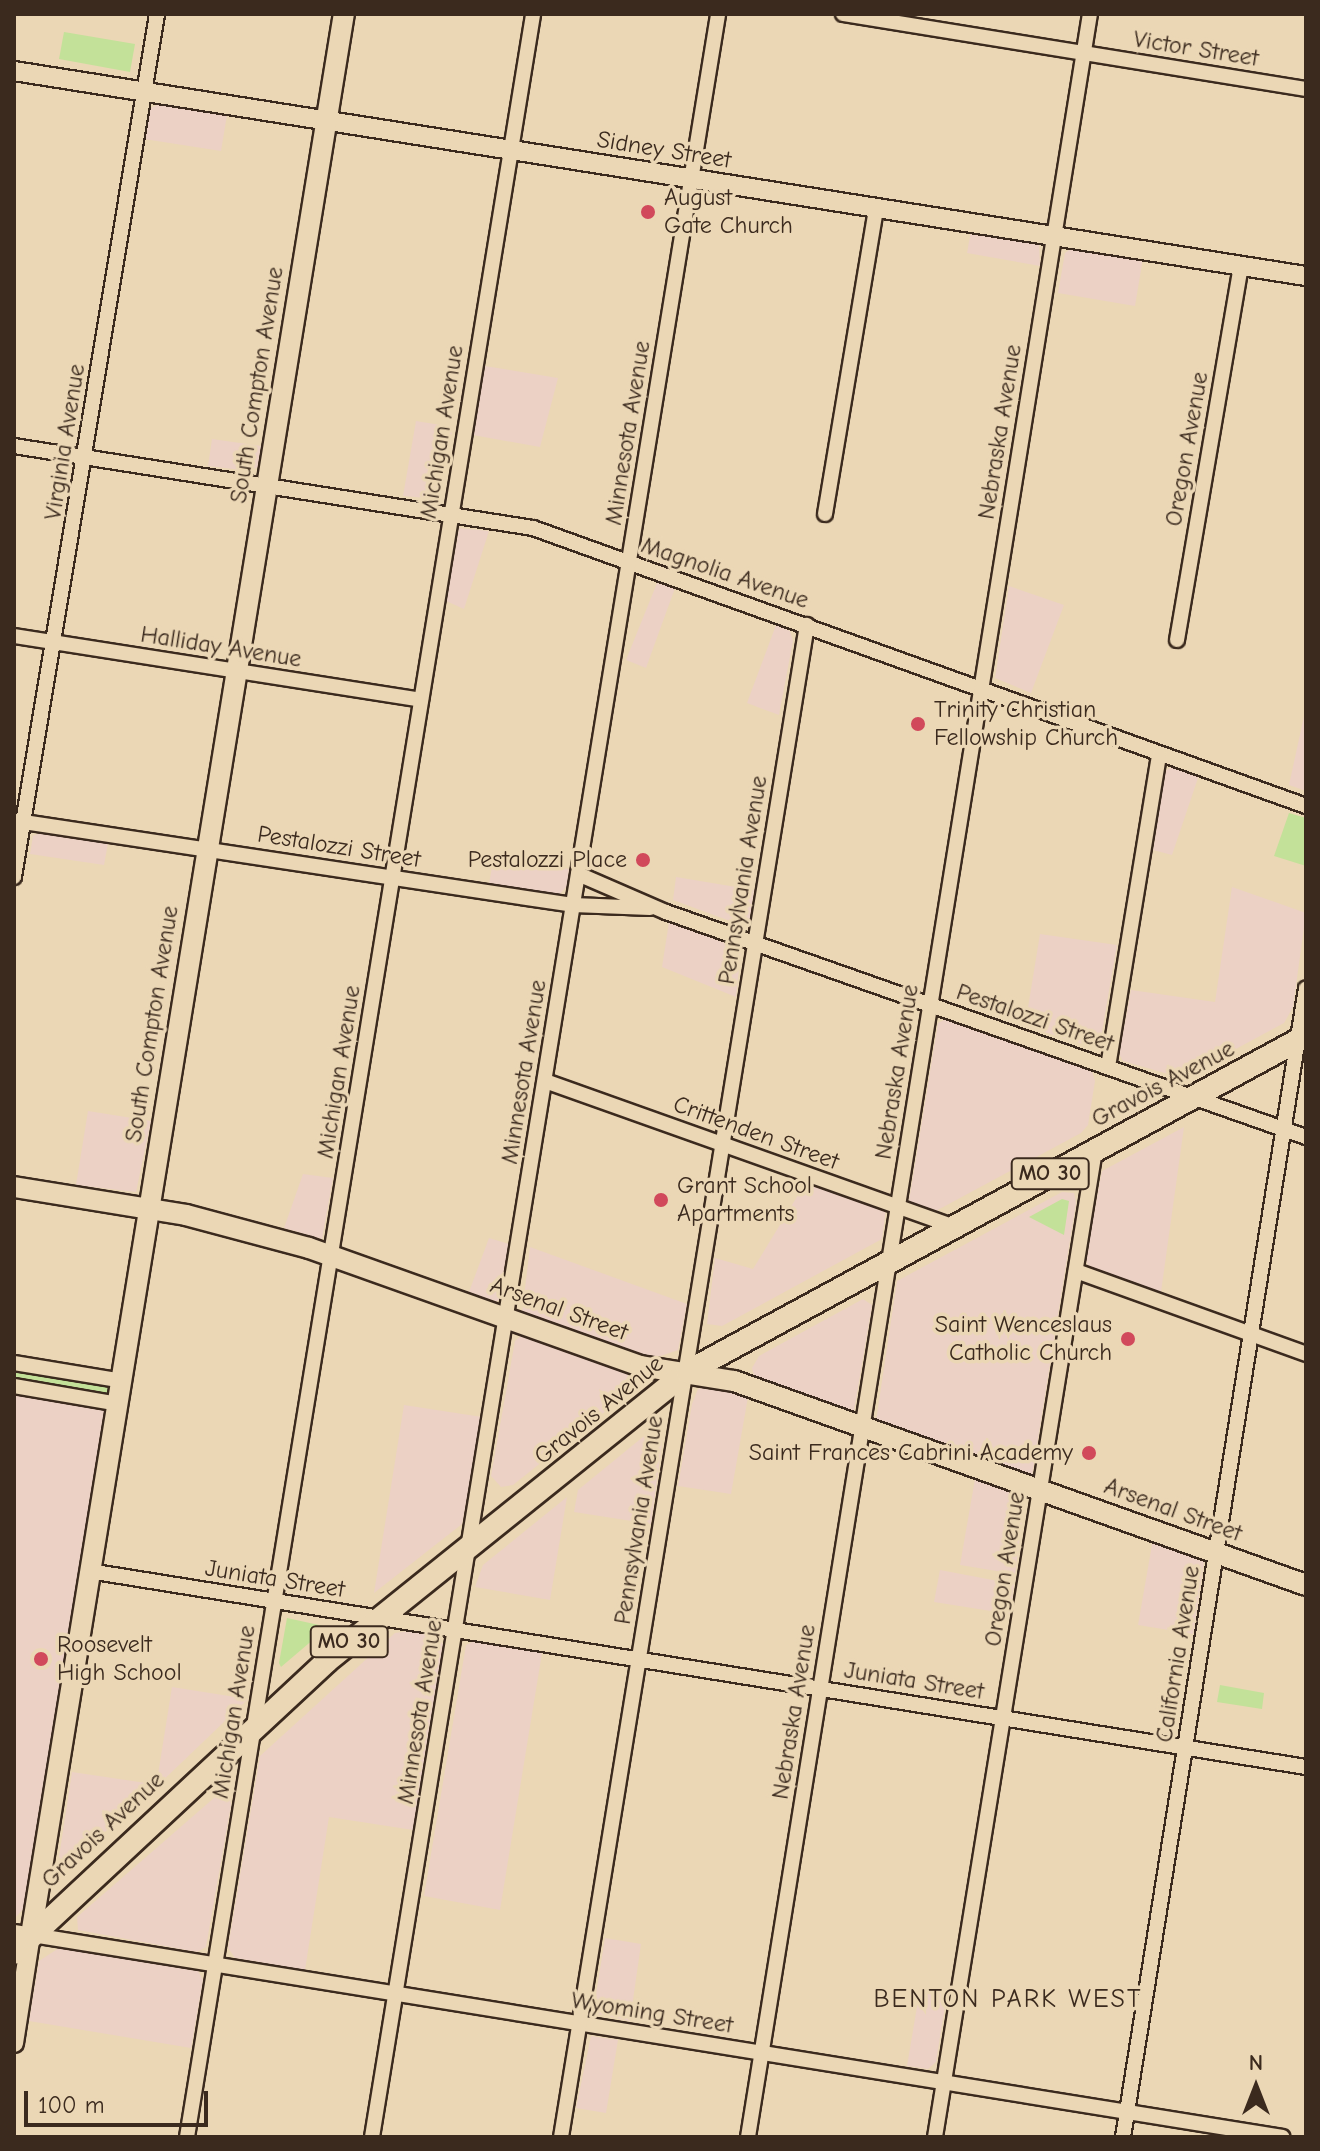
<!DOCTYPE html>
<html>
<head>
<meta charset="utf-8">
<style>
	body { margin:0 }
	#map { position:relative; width:1320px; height:2151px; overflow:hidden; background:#ebd7b5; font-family:"Comic Neue",sans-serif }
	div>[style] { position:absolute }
	.built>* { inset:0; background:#ecd1c5 }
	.green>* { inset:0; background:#c3e199 }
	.roads { filter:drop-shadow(2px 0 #3b2a1e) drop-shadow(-2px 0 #3b2a1e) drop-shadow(0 2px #3b2a1e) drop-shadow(0 -2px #3b2a1e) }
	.minor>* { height:14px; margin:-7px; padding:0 7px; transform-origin:7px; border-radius:7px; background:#ebd7b5 }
	.tertiary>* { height:18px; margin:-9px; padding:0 9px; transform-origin:9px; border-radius:9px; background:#ebd7b5 }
	.secondary>* { height:20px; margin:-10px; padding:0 10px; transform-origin:10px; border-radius:10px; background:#ebd7b5 }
	.primary>* { height:22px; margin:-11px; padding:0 11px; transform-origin:11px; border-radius:11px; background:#ebd7b5 }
	.dots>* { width:22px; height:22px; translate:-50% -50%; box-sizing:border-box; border:4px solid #ebd7b5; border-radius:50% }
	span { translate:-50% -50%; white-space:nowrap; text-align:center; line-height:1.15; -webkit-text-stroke:7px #ebd7b5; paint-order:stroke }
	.shield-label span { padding:2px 6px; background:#ebd7b5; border:2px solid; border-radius:6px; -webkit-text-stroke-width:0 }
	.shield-label { font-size:22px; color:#3b2a1e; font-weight:700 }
	.street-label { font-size:24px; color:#3b2a1e }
	.poi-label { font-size:24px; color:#3b2a1e }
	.left { translate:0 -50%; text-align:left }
	.right { translate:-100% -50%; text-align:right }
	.neighbourhood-label { font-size:26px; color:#3b2a1e; letter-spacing:2px }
	.frame { position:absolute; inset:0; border:16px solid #3b2a1e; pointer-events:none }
	.north { position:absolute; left:1216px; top:2047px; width:80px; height:80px; -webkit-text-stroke:6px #ebd7b5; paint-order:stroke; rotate:0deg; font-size:22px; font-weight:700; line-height:32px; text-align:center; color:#3b2a1e }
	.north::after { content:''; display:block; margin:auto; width:28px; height:36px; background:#3b2a1e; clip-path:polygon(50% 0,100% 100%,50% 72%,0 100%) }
	.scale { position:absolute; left:24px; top:2091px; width:184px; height:36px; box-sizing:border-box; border:4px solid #3b2a1e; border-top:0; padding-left:10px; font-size:24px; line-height:28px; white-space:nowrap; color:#3b2a1e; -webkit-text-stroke:6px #ebd7b5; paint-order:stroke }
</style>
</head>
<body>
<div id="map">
	<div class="built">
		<i style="clip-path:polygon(159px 104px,227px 115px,221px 151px,144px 139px,149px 109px)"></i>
		<i style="clip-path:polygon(971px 231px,1039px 243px,1040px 266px,967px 253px)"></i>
		<i style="clip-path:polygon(1073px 247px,1143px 258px,1135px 306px,1058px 293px,1065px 253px)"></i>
		<i style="clip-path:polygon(485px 366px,558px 378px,540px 447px,473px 435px)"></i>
		<i style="clip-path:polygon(416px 421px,453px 427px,438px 499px,403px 496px)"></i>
		<i style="clip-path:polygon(212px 439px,261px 446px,258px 467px,250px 471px,208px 466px)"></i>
		<i style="clip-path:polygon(459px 528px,489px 531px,464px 609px,446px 601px)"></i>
		<i style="clip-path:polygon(657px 583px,675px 588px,646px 668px,626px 660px)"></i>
		<i style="clip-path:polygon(1009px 586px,1064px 605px,1031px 693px,995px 678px)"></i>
		<i style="clip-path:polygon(776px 625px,790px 631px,793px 641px,779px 715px,747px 703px)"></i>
		<i style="clip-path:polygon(1306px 707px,1306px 791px,1289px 785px)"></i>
		<i style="clip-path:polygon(1173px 766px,1199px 775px,1172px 855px,1153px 850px,1165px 771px)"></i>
		<i style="clip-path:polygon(42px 832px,108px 843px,104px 865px,30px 854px,33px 836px)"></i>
		<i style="clip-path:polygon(494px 856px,569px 869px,567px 886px,559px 895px,489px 884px)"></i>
		<i style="clip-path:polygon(676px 877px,754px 890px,750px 919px,741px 925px,673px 900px)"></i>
		<i style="clip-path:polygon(1232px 887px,1306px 913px,1293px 1007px,1284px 1023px,1182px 1078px,1123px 1061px,1119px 1054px,1131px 990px,1215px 1002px)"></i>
		<i style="clip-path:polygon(669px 922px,741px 949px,736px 997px,662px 967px)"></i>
		<i style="clip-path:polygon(1040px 934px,1117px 945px,1099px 1049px,1025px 1026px)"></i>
		<i style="clip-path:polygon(946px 1019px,1092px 1071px,1095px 1081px,1088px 1125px,1081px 1133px,934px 1212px,909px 1201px,938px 1023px)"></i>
		<i style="clip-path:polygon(88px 1111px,151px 1121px,136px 1192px,76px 1185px)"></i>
		<i style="clip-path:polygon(1184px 1127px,1161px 1292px,1090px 1270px,1085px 1259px,1102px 1171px)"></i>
		<i style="clip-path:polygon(303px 1174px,333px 1178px,322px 1239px,284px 1228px)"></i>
		<i style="clip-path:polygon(806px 1182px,886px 1209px,882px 1239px,722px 1326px,707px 1324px,715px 1258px,753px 1269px)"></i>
		<i style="clip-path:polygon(1062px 1192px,1074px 1193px,1076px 1203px,1032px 1476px,876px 1421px,897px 1281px)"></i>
		<i style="clip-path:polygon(489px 1238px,509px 1244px,501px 1298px,495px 1303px,469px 1292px)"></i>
		<i style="clip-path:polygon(530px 1247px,687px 1304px,678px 1350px,652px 1359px,522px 1313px)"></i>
		<i style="clip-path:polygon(863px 1299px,872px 1305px,854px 1411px,755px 1379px,752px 1368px,759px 1356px)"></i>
		<i style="clip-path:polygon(522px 1335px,625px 1370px,631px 1381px,617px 1402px,513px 1485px,501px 1487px,491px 1476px,515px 1341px)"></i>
		<i style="clip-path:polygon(713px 1385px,748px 1397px,731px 1494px,678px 1486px,692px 1404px,698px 1389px)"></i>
		<i style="clip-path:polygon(14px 1392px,105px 1408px,107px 1412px,27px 1905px,14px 1919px)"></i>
		<i style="clip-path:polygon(404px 1405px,482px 1417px,462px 1524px,374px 1593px)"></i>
		<i style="clip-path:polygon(649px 1432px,659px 1433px,662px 1443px,651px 1524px,574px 1512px,578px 1490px)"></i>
		<i style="clip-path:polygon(975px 1479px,1025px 1498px,1015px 1574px,960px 1565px)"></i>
		<i style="clip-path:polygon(567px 1497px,550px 1600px,475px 1587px,483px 1565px)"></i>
		<i style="clip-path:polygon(1153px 1539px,1204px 1562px,1193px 1634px,1138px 1625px)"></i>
		<i style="clip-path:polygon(940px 1570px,1014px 1584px,1010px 1614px,934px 1602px)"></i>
		<i style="clip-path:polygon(409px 1631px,439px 1636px,443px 1645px,413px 1830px,329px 1817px,305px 1970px,235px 1958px,228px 1948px,260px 1756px,395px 1633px)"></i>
		<i style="clip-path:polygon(474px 1641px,542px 1653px,500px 1910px,424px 1896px,466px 1645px)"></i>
		<i style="clip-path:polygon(172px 1687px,248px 1699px,156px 1787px)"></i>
		<i style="clip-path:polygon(72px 1772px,146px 1783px,143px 1799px,68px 1864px,59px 1857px)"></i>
		<i style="clip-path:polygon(222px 1791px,229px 1793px,231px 1805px,206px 1947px,197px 1952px,78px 1930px,77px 1917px)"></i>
		<i style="clip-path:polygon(605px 1938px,641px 1944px,630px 2021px,593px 2013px)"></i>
		<i style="clip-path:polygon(59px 1948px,198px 1971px,203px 1980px,191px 2048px,29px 2021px,39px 1961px)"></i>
		<i style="clip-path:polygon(920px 1989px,947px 1994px,936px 2062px,928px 2069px,907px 2066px)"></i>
		<i style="clip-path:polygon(591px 2036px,618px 2040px,606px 2113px,576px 2108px)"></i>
	</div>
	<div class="green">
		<i style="clip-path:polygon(64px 32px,135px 44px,130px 72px,59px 59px)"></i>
		<i style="clip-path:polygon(1289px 813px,1306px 818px,1306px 866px,1274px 856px)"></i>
		<i style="clip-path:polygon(1062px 1199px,1069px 1201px,1064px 1235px,1029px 1217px)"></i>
		<i style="clip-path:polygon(14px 1367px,110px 1385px,111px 1388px,107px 1395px,14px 1381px)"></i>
		<i style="clip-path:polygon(287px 1618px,328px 1627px,281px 1667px,279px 1663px)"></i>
		<i style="clip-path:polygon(1220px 1685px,1264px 1693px,1262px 1709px,1217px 1702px)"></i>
	</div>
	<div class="roads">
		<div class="minor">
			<i style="left:843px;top:14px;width:469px;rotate:9.2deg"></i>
			<i style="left:14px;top:446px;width:525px;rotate:8.98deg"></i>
			<i style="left:533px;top:528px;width:821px;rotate:19.78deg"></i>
			<i style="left:825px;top:514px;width:310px;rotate:-80.5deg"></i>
			<i style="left:14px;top:636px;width:412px;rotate:8.9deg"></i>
			<i style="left:1177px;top:640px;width:380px;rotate:-80.3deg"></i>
			<i style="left:17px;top:821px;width:562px;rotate:8.59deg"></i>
			<i style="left:573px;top:905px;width:77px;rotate:2.2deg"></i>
			<i style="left:578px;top:874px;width:96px;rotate:23.4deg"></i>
			<i style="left:666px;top:912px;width:678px;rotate:19.37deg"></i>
			<i style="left:14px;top:877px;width:875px;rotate:-80.59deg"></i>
			<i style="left:1108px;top:1067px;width:316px;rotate:-80.7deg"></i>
			<i style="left:545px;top:1081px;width:432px;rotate:19.6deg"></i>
			<i style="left:1076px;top:1271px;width:245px;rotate:19.8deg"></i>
			<i style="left:14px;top:1363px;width:110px;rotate:9.4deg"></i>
			<i style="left:14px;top:1386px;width:107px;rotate:9.7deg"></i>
			<i style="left:89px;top:1571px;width:1233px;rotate:9.15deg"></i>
			<i style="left:14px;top:1932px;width:1285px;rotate:9.18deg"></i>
			<i style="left:187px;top:2137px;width:2151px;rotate:-80.74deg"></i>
			<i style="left:372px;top:2137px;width:2151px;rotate:-80.74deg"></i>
			<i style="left:561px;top:2137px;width:1532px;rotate:-80.76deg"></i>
			<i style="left:748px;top:2137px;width:2150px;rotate:-80.85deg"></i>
			<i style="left:935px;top:2137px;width:1000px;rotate:-80.79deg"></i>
			<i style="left:1123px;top:2137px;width:1163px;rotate:-80.95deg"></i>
		</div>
		<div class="tertiary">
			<i style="left:14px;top:71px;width:1308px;rotate:9.02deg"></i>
			<i style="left:14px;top:2043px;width:109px;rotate:-81.1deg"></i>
		</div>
		<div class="secondary">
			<i style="left:14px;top:1187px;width:174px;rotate:9.2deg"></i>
			<i style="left:186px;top:1215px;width:127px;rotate:15deg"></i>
			<i style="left:309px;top:1248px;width:351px;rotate:19.6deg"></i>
			<i style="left:640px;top:1366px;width:95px;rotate:9.1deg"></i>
			<i style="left:734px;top:1381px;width:607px;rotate:19.63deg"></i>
			<i style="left:31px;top:1935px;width:1946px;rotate:-80.75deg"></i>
		</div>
		<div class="primary">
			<i style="left:14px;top:1953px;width:428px;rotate:-43deg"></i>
			<i style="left:327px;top:1661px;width:462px;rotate:-38.8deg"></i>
			<i style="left:687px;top:1372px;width:704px;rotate:-28.49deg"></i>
		</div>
	</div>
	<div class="dots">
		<i style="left:648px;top:212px;background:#d1495b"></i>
		<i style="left:918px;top:724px;background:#d1495b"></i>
		<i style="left:643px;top:860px;background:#d1495b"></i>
		<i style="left:661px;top:1200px;background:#d1495b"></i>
		<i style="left:1128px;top:1339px;background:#d1495b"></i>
		<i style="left:1089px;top:1453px;background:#d1495b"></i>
		<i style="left:41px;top:1659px;background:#d1495b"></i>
	</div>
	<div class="shield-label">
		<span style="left:1050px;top:1174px">MO 30</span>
		<span style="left:349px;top:1642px">MO 30</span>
	</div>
	<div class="street-label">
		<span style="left:1196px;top:49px;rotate:9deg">Victor Street</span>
		<span style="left:664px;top:150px;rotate:9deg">Sidney Street</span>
		<span style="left:257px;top:385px;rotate:-81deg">South Compton Avenue</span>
		<span style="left:442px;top:432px;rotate:-81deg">Michigan Avenue</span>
		<span style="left:1000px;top:432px;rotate:-81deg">Nebraska Avenue</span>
		<span style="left:628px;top:433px;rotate:-81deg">Minnesota Avenue</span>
		<span style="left:65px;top:442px;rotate:-81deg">Virginia Avenue</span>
		<span style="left:1187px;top:449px;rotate:-80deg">Oregon Avenue</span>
		<span style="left:725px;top:573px;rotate:19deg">Magnolia Avenue</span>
		<span style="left:221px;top:647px;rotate:9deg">Halliday Avenue</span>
		<span style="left:339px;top:847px;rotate:9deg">Pestalozzi Street</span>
		<span style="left:743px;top:880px;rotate:-81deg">Pennsylvania Avenue</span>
		<span style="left:1035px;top:1018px;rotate:19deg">Pestalozzi Street</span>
		<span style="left:152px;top:1024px;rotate:-81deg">South Compton Avenue</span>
		<span style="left:339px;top:1072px;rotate:-81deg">Michigan Avenue</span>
		<span style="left:524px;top:1072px;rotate:-81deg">Minnesota Avenue</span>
		<span style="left:897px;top:1072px;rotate:-81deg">Nebraska Avenue</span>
		<span style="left:1163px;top:1084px;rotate:-28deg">Gravois Avenue</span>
		<span style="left:756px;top:1133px;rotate:20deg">Crittenden Street</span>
		<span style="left:559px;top:1309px;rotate:20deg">Arsenal Street</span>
		<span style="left:599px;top:1410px;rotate:-39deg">Gravois Avenue</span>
		<span style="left:1173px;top:1510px;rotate:20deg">Arsenal Street</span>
		<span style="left:639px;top:1520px;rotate:-81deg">Pennsylvania Avenue</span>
		<span style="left:1005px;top:1569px;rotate:-81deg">Oregon Avenue</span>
		<span style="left:275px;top:1579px;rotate:9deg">Juniata Street</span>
		<span style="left:1178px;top:1654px;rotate:-81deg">California Avenue</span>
		<span style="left:914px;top:1681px;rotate:9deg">Juniata Street</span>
		<span style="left:234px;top:1712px;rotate:-81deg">Michigan Avenue</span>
		<span style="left:420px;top:1712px;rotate:-81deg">Minnesota Avenue</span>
		<span style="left:794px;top:1712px;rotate:-81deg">Nebraska Avenue</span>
		<span style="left:103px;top:1830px;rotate:-43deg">Gravois Avenue</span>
		<span style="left:652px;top:2013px;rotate:9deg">Wyoming Street</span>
	</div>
	<div class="poi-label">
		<span class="left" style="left:664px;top:212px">August<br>Gate Church</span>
		<span class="left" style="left:934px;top:724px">Trinity Christian<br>Fellowship Church</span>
		<span class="right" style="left:627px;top:860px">Pestalozzi Place</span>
		<span class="left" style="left:677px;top:1200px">Grant School<br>Apartments</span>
		<span class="right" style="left:1112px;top:1339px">Saint Wenceslaus<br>Catholic Church</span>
		<span class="right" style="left:1073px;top:1453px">Saint Frances Cabrini Academy</span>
		<span class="left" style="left:57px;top:1659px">Roosevelt<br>High School</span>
	</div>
	<div class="neighbourhood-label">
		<span style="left:1008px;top:2000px">BENTON PARK WEST</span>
	</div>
	<div class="frame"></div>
	<div class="north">N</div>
	<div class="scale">100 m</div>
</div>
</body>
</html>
